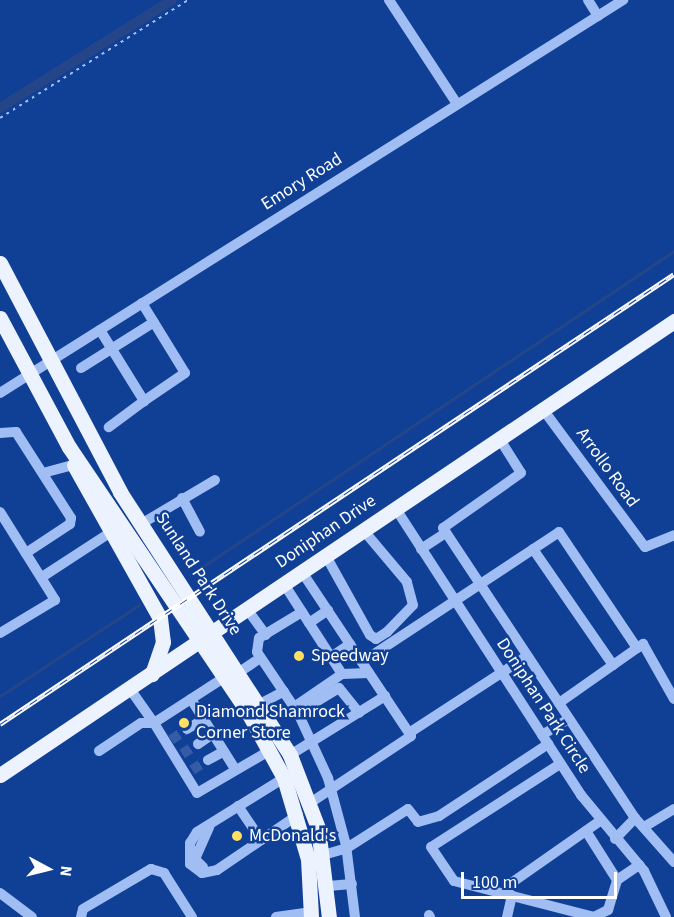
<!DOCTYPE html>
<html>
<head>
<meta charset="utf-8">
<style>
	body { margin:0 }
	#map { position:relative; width:674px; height:917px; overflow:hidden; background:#103f96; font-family:"Source Sans 3",sans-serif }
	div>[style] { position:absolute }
	.stream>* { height:3px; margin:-1.5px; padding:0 1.5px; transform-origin:1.5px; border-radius:1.5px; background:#244688 }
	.canal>* { height:10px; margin:-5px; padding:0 5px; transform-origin:5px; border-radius:5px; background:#244688 }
	.minor-tunnel>* { height:10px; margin-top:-5px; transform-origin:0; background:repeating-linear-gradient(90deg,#345ca6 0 10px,transparent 0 15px) }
	.path>* { height:1.5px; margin-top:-0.75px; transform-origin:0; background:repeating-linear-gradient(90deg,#a0bef4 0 3px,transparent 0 7.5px) }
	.minor>* { height:10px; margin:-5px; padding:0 5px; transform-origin:5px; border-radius:5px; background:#a0bef4 }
	.major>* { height:15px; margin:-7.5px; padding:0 7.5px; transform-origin:7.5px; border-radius:7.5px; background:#edf2ff }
	.rail>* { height:5px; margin-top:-2.5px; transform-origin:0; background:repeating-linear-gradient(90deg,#103f96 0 9px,#fff 0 18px); box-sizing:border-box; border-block:2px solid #fff }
	.dots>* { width:16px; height:16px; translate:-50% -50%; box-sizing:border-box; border:3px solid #103f96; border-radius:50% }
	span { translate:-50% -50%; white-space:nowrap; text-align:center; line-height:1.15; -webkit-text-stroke:5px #103f96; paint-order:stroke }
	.street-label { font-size:18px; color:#fff }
	.poi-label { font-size:18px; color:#fff }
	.left { translate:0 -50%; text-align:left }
	.north { position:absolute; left:18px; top:839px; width:60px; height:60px; -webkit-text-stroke:4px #103f96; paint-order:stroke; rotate:97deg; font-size:16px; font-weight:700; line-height:24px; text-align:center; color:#fff }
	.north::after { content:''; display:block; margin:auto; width:21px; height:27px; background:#fff; clip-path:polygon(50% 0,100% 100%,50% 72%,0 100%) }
	.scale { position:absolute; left:461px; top:872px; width:156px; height:27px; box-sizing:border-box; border:3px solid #fff; border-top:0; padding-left:8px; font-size:18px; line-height:21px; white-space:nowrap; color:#fff; -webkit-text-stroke:4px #103f96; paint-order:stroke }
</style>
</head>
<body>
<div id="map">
	<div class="stream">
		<i style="left:190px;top:575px;width:582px;rotate:-33.8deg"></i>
		<i style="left:0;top:696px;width:166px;rotate:-33.2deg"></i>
	</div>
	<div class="canal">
		<i style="left:0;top:108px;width:203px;rotate:-32.1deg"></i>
	</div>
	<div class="minor-tunnel">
		<i style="left:171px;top:740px;width:19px;rotate:-35deg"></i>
		<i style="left:182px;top:754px;width:19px;rotate:-32deg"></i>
		<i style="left:192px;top:770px;width:19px;rotate:-32deg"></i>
	</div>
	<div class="path">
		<i style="left:0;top:118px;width:222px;rotate:-32.1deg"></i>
	</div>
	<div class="minor">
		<i style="left:389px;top:0;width:124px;rotate:56.8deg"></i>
		<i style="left:588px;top:0;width:19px;rotate:58deg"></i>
		<i style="left:142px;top:303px;width:82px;rotate:58.4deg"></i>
		<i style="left:185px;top:373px;width:50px;rotate:145.7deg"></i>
		<i style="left:100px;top:330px;width:84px;rotate:58.2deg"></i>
		<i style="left:144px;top:401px;width:44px;rotate:143.4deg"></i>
		<i style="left:81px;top:368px;width:86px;rotate:-32.2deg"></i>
		<i style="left:0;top:393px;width:737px;rotate:-32.24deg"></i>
		<i style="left:542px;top:408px;width:173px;rotate:53.5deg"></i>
		<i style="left:645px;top:547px;width:31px;rotate:-22deg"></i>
		<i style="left:0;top:433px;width:16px;rotate:-4deg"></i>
		<i style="left:16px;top:432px;width:102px;rotate:57.4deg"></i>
		<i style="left:71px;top:518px;width:6px;rotate:99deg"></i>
		<i style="left:70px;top:524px;width:53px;rotate:146.6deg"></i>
		<i style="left:499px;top:438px;width:41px;rotate:57.8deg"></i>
		<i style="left:521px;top:473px;width:95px;rotate:144.8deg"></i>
		<i style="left:443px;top:528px;width:348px;rotate:56.5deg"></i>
		<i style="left:635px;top:818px;width:59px;rotate:48.4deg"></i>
		<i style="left:43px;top:473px;width:39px;rotate:-15deg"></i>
		<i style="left:182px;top:498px;width:38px;rotate:62deg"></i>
		<i style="left:396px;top:509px;width:341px;rotate:57.1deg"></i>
		<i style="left:581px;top:795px;width:99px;rotate:50.3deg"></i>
		<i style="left:644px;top:871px;width:51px;rotate:64.4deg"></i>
		<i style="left:0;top:512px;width:104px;rotate:58deg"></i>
		<i style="left:55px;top:600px;width:64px;rotate:149deg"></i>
		<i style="left:141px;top:524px;width:86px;rotate:-30.7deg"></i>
		<i style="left:421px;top:549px;width:30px;rotate:-33deg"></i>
		<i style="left:533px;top:549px;width:141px;rotate:55.4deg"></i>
		<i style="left:326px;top:556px;width:90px;rotate:60.9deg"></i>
		<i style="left:370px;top:635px;width:7px;rotate:34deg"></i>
		<i style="left:376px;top:639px;width:13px;rotate:-32deg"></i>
		<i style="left:387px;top:632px;width:37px;rotate:-46deg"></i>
		<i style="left:413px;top:605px;width:24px;rotate:-105deg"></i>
		<i style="left:407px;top:582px;width:67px;rotate:-130.1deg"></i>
		<i style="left:302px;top:572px;width:197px;rotate:56.4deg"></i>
		<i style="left:411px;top:736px;width:121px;rotate:146.4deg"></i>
		<i style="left:42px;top:577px;width:79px;rotate:-33.1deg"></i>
		<i style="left:284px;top:584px;width:107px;rotate:57.2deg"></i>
		<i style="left:342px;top:674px;width:58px;rotate:145.5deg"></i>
		<i style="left:247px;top:609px;width:32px;rotate:54deg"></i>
		<i style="left:302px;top:612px;width:50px;rotate:148.8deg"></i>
		<i style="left:259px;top:638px;width:14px;rotate:98deg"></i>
		<i style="left:257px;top:652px;width:73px;rotate:56.1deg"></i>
		<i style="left:298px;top:713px;width:72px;rotate:65.2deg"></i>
		<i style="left:328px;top:778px;width:69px;rotate:75deg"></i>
		<i style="left:346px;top:845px;width:73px;rotate:82.9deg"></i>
		<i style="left:309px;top:623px;width:23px;rotate:-34deg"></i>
		<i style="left:331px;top:657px;width:23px;rotate:-34deg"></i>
		<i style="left:362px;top:662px;width:236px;rotate:-33.4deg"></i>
		<i style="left:559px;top:532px;width:140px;rotate:56.1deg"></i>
		<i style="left:238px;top:673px;width:27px;rotate:-34deg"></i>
		<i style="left:342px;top:674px;width:27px;rotate:-2deg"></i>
		<i style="left:225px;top:677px;width:85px;rotate:147.1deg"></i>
		<i style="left:154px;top:723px;width:82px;rotate:58.4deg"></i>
		<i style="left:197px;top:793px;width:83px;rotate:-30.3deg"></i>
		<i style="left:130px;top:689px;width:42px;rotate:54.8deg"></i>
		<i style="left:191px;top:699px;width:83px;rotate:57.8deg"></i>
		<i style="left:559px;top:703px;width:103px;rotate:-35.1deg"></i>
		<i style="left:643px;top:644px;width:63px;rotate:60.6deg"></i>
		<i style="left:260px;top:704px;width:27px;rotate:-28deg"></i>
		<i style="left:298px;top:713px;width:48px;rotate:-31.4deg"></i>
		<i style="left:339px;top:688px;width:32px;rotate:51deg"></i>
		<i style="left:187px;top:729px;width:20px;rotate:-30deg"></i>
		<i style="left:409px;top:733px;width:141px;rotate:-33.1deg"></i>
		<i style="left:542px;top:735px;width:31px;rotate:-31deg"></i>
		<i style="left:198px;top:744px;width:18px;rotate:-34deg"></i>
		<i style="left:99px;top:751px;width:50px;rotate:-33.7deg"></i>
		<i style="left:141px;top:723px;width:13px"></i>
		<i style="left:290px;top:755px;width:112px;rotate:-31.8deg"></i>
		<i style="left:208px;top:760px;width:18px;rotate:-29deg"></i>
		<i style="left:560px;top:764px;width:153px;rotate:147.2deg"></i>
		<i style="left:431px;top:847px;width:41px;rotate:55.9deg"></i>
		<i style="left:454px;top:881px;width:145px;rotate:14.4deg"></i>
		<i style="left:594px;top:917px;width:16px;rotate:-27deg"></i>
		<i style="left:608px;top:910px;width:31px;rotate:-73deg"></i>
		<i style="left:284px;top:778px;width:102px;rotate:148.2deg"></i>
		<i style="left:197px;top:832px;width:13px;rotate:122deg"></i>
		<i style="left:190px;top:843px;width:21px;rotate:90deg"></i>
		<i style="left:190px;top:864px;width:15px;rotate:37deg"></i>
		<i style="left:202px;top:873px;width:15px;rotate:-11deg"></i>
		<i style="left:217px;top:870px;width:98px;rotate:-34.2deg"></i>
		<i style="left:238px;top:806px;width:41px;rotate:55.9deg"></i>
		<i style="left:644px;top:827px;width:35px;rotate:-31deg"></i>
		<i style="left:586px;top:831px;width:58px;rotate:57.7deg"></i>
		<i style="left:617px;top:880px;width:27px;rotate:-34deg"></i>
		<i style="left:615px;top:839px;width:29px;rotate:-46deg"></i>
		<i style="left:323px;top:855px;width:25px;rotate:-16deg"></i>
		<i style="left:347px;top:848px;width:72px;rotate:-32.6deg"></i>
		<i style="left:408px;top:809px;width:16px;rotate:52deg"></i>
		<i style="left:418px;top:822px;width:22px;rotate:-16deg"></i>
		<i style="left:439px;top:816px;width:131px;rotate:-33.4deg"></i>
		<i style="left:203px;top:867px;width:11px;rotate:-135deg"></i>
		<i style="left:195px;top:859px;width:35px;rotate:-66deg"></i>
		<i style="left:328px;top:886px;width:24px;rotate:-5deg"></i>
		<i style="left:0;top:893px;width:40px;rotate:37deg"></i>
		<i style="left:507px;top:894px;width:10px;rotate:-73deg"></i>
		<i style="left:510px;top:884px;width:110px;rotate:-35deg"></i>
		<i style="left:429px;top:915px;width:2px;rotate:63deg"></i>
		<i style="left:81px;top:917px;width:8px;rotate:-76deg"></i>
		<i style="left:83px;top:909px;width:79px;rotate:-30.5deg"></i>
		<i style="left:151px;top:869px;width:14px;rotate:17deg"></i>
		<i style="left:164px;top:873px;width:52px;rotate:57.5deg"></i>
		<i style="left:276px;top:917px;width:36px;rotate:-8deg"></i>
		<i style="left:507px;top:917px;width:22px;rotate:-77deg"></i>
	</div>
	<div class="major">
		<i style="left:0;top:263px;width:259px;rotate:62.3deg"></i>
		<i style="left:120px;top:492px;width:313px;rotate:57.1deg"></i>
		<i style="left:290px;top:755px;width:78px;rotate:69deg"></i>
		<i style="left:318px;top:828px;width:90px;rotate:83deg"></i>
		<i style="left:0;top:318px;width:146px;rotate:61.9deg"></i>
		<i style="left:69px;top:447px;width:316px;rotate:56deg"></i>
		<i style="left:246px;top:709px;width:79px;rotate:61.2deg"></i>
		<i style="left:284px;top:778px;width:84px;rotate:73.5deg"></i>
		<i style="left:308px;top:859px;width:58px;rotate:87deg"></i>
		<i style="left:74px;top:465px;width:176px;rotate:60.7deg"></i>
		<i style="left:160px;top:618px;width:24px;rotate:83deg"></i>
		<i style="left:163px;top:642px;width:34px;rotate:109deg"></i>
		<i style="left:0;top:775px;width:813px;rotate:-33.96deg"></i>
	</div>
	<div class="rail">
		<i style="left:0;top:724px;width:810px;rotate:-33.73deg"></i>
	</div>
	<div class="dots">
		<i style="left:299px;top:656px;background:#ffe063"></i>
		<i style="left:184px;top:723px;background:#ffe063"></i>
		<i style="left:237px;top:836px;background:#ffe063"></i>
	</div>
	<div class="street-label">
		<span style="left:302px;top:182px;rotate:-32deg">Emory Road</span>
		<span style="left:607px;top:468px;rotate:54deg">Arrollo Road</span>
		<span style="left:326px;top:532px;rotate:-34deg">Doniphan Drive</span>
		<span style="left:198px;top:574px;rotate:57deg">Sunland Park Drive</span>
		<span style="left:543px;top:706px;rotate:57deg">Doniphan Park Circle</span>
	</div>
	<div class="poi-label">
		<span class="left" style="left:311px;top:656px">Speedway</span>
		<span class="left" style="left:196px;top:723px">Diamond Shamrock<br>Corner Store</span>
		<span class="left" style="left:249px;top:836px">McDonald's</span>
	</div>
	<div class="north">N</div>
	<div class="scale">100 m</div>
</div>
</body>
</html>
